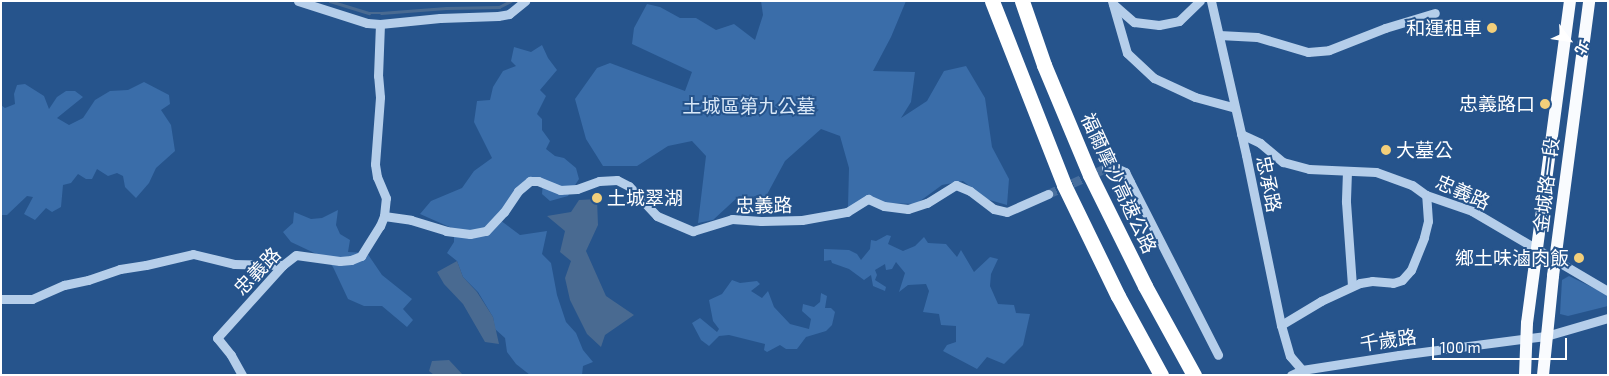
<!DOCTYPE html>
<html>
<head>
<meta charset="utf-8">
<style>
	body { margin:0 }
	#map { position:relative; width:1609px; height:376px; overflow:hidden; background:#26548c; font-family:"Exo 2","Noto Sans TC",sans-serif }
	div>[style] { position:absolute }
	.green>* { inset:0; background:#3a6da9 }
	.water>* { inset:0; background:#496a91 }
	.stream>* { height:2.5px; margin:-1.25px; padding:0 1.25px; transform-origin:1.25px; border-radius:1.25px; background:#496a91 }
	.minor-tunnel>* { height:9px; margin-top:-4.5px; transform-origin:0; background:repeating-linear-gradient(90deg,#476e9d 0 9px,transparent 0 13.5px) }
	.minor>* { height:9px; margin:-4.5px; padding:0 4.5px; transform-origin:4.5px; border-radius:4.5px; background:#b5ceea }
	.major>* { height:12px; margin:-6px; padding:0 6px; transform-origin:6px; border-radius:6px; background:#f9fbfe }
	.highway>* { height:15px; margin:-7.5px; padding:0 7.5px; transform-origin:7.5px; border-radius:7.5px; background:#fff }
	.dots>* { width:14px; height:14px; translate:-50% -50%; box-sizing:border-box; border:2px solid #26548c; border-radius:50% }
	span { translate:-50% -50%; white-space:nowrap; text-align:center; line-height:1.15; -webkit-text-stroke:4px #26548c; paint-order:stroke }
	.poi-label { font-size:19px; color:#fff }
	.right { translate:-100% -50%; text-align:right }
	.left { translate:0 -50%; text-align:left }
	.park-label { font-size:19px; color:#d9e8f8 }
	.street-label { font-size:19px; color:#fff }
	.frame { position:absolute; inset:0; border:2px solid #fff; pointer-events:none }
	.north { position:absolute; left:1544px; top:15px; width:50px; height:50px; -webkit-text-stroke:4px #26548c; paint-order:stroke; rotate:121deg; font-size:14px; font-weight:700; line-height:20px; text-align:center; color:#fff }
	.north::after { content:''; display:block; margin:auto; width:18px; height:22px; background:#fff; clip-path:polygon(50% 0,100% 100%,50% 72%,0 100%) }
	.scale { position:absolute; left:1432px; top:338px; width:135px; height:22px; box-sizing:border-box; border:2px solid #fff; border-top:0; padding-left:6px; font-size:15px; line-height:18px; white-space:nowrap; color:#fff; -webkit-text-stroke:4px #26548c; paint-order:stroke }
</style>
</head>
<body>
<div id="map">
	<div class="green">
		<i style="clip-path:polygon(761px 1px,906px 1px,891px 37px,873px 71px,915px 72px,911px 102px,901px 118px,927px 101px,944px 71px,966px 66px,985px 98px,992px 147px,1009px 179px,1007px 205px,986px 199px,963px 181px,942px 185px,916px 204px,885px 203px,848px 207px,849px 168px,840px 136px,821px 129px,785px 161px,764px 200px,739px 196px,713px 220px,698px 223px,706px 156px,692px 141px,668px 146px,637px 166px,603px 166px,586px 139px,575px 99px,597px 68px,610px 63px,685px 91px,692px 72px,632px 44px,634px 28px,647px 4px,660px 7px,680px 18px,696px 18px,716px 30px,734px 24px,755px 40px,763px 15px)"></i>
		<i style="clip-path:polygon(542px 45px,548px 58px,557px 70px,540px 90px,546px 96px,537px 114px,542px 119px,542px 130px,550px 141px,546px 149px,555px 156px,564px 158px,576px 168px,579px 179px,568px 196px,550px 201px,542px 194px,543px 182px,532px 179px,496px 217px,520px 235px,547px 231px,542px 254px,551px 263px,557px 295px,566px 322px,576px 333px,583px 350px,593px 362px,583px 366px,582px 375px,530px 375px,516px 364px,507px 352px,505px 338px,495px 329px,493px 317px,478px 292px,463px 277px,457px 261px,447px 253px,454px 242px,454px 229px,420px 214px,431px 201px,462px 188px,474px 171px,492px 158px,474px 122px,477px 101px,490px 100px,493px 87px,503px 71px,516px 66px,511px 61px,514px 47px,531px 52px)"></i>
		<i style="clip-path:polygon(144px 82px,169px 95px,170px 104px,161px 110px,171px 125px,175px 151px,156px 168px,149px 183px,136px 198px,125px 187px,123px 176px,117px 173px,108px 176px,97px 169px,92px 179px,86px 179px,78px 174px,71px 183px,63px 185px,61px 207px,52px 212px,46px 208px,35px 220px,24px 214px,33px 197px,27px 196px,7px 215px,1px 215px,1px 105px,5px 108px,15px 104px,14px 94px,17px 85px,25px 84px,44px 96px,49px 109px,57px 97px,66px 91px,75px 91px,83px 97px,57px 118px,69px 125px,83px 118px,95px 100px,110px 91px,128px 90px)"></i>
		<i style="clip-path:polygon(338px 210px,336px 225px,340px 234px,350px 240px,348px 252px,367px 253px,382px 275px,412px 299px,403px 309px,413px 320px,407px 327px,382px 306px,364px 306px,348px 299px,333px 267px,325px 258px,291px 242px,283px 232px,293px 223px,294px 212px,311px 219px,322px 218px)"></i>
		<i style="clip-path:polygon(887px 235px,891px 236px,888px 244px,903px 251px,915px 246px,924px 237px,928px 243px,946px 244px,957px 257px,961px 250px,974px 272px,990px 257px,998px 259px,991px 274px,990px 286px,998px 304px,1014px 305px,1016px 313px,1030px 314px,1023px 345px,1004px 364px,987px 357px,977px 369px,943px 351px,947px 345px,956px 342px,956px 326px,941px 325px,939px 314px,923px 312px,929px 291px,926px 284px,908px 285px,899px 292px,905px 273px,896px 262px,892px 269px,886px 270px,885px 264px,875px 270px,877px 275px,875px 280px,886px 287px,885px 291px,873px 286px,871px 275px,864px 280px,849px 269px,832px 263px,831px 260px,824px 261px,824px 249px,849px 250px,857px 254px,861px 260px,870px 249px,871px 240px,876px 241px)"></i>
		<i style="clip-path:polygon(1569px 276px,1608px 295px,1608px 306px,1568px 316px,1560px 314px,1562px 280px)"></i>
		<i style="clip-path:polygon(732px 280px,740px 283px,757px 281px,760px 284px,751px 291px,762px 298px,768px 291px,774px 307px,790px 324px,809px 329px,811px 319px,802px 311px,803px 304px,814px 307px,820px 302px,821px 293px,827px 296px,825px 308px,831px 308px,835px 312px,832px 325px,826px 331px,806px 337px,797px 349px,786px 349px,780px 345px,767px 352px,764px 350px,765px 344px,729px 335px,719px 336px,709px 346px,701px 340px,692px 323px,700px 318px,717px 332px,719px 329px,713px 321px,709px 300px,722px 294px)"></i>
	</div>
	<div class="water">
		<i style="clip-path:polygon(597px 199px,598px 225px,586px 251px,606px 296px,634px 315px,605px 335px,601px 347px,587px 334px,570px 300px,565px 278px,571px 261px,560px 252px,565px 231px,547px 216px,571px 212px,579px 200px)"></i>
		<i style="clip-path:polygon(457px 261px,463px 277px,477px 292px,493px 317px,499px 344px,485px 342px,463px 304px,444px 284px,437px 272px)"></i>
		<i style="clip-path:polygon(449px 360px,463px 375px,434px 375px,429px 371px,432px 361px)"></i>
	</div>
	<div class="stream">
		<i style="left:330px;top:1px;width:41px;rotate:17.1deg"></i>
		<i style="left:369px;top:13px;width:12px"></i>
		<i style="left:381px;top:13px;width:65px;rotate:-4.4deg"></i>
		<i style="left:446px;top:8px;width:53px;rotate:-1.1deg"></i>
		<i style="left:499px;top:7px;width:13px;rotate:-27deg"></i>
	</div>
	<div class="minor-tunnel">
		<i style="left:1048px;top:194px;width:64px;rotate:-24.1deg"></i>
	</div>
	<div class="minor">
		<i style="left:298px;top:1px;width:72px;rotate:17.7deg"></i>
		<i style="left:367px;top:23px;width:13px;rotate:4deg"></i>
		<i style="left:380px;top:24px;width:60px;rotate:-5.7deg"></i>
		<i style="left:440px;top:18px;width:58px;rotate:-2deg"></i>
		<i style="left:498px;top:16px;width:11px;rotate:-10deg"></i>
		<i style="left:509px;top:14px;width:21px;rotate:-39deg"></i>
		<i style="left:1112px;top:1px;width:54px;rotate:73.9deg"></i>
		<i style="left:1127px;top:53px;width:37px;rotate:43deg"></i>
		<i style="left:1154px;top:78px;width:45px;rotate:24.9deg"></i>
		<i style="left:1195px;top:97px;width:39px;rotate:15deg"></i>
		<i style="left:1211px;top:1px;width:158px;rotate:77.2deg"></i>
		<i style="left:1246px;top:155px;width:174px;rotate:78.4deg"></i>
		<i style="left:1281px;top:325px;width:32px;rotate:74deg"></i>
		<i style="left:1290px;top:356px;width:18px;rotate:49deg"></i>
		<i style="left:1113px;top:4px;width:28px;rotate:41deg"></i>
		<i style="left:1134px;top:22px;width:25px;rotate:7deg"></i>
		<i style="left:1159px;top:25px;width:20px;rotate:-11deg"></i>
		<i style="left:1179px;top:21px;width:29px;rotate:-44deg"></i>
		<i style="left:1219px;top:35px;width:38px;rotate:3deg"></i>
		<i style="left:1257px;top:37px;width:53px;rotate:16.4deg"></i>
		<i style="left:1308px;top:52px;width:21px;rotate:-5deg"></i>
		<i style="left:1329px;top:50px;width:60px;rotate:-21.4deg"></i>
		<i style="left:1385px;top:28px;width:52px;rotate:-16.7deg"></i>
		<i style="left:1241px;top:134px;width:21px;rotate:25deg"></i>
		<i style="left:1260px;top:143px;width:30px;rotate:40deg"></i>
		<i style="left:1283px;top:162px;width:27px;rotate:15deg"></i>
		<i style="left:1309px;top:169px;width:67px;rotate:2.6deg"></i>
		<i style="left:1376px;top:172px;width:38px;rotate:20deg"></i>
		<i style="left:1412px;top:185px;width:17px;rotate:36deg"></i>
		<i style="left:1426px;top:195px;width:49px;rotate:19.2deg"></i>
		<i style="left:1472px;top:211px;width:158px;rotate:30.5deg"></i>
		<i style="left:1106px;top:168px;width:12px;rotate:5deg"></i>
		<i style="left:1118px;top:169px;width:8px;rotate:23deg"></i>
		<i style="left:1125px;top:172px;width:11px;rotate:63deg"></i>
		<i style="left:1130px;top:182px;width:194px;rotate:63deg"></i>
		<i style="left:1347px;top:171px;width:31px;rotate:92deg"></i>
		<i style="left:1346px;top:202px;width:84px;rotate:85.9deg"></i>
		<i style="left:384px;top:216px;width:27px;rotate:8deg"></i>
		<i style="left:411px;top:220px;width:37px;rotate:17deg"></i>
		<i style="left:446px;top:231px;width:24px;rotate:7deg"></i>
		<i style="left:470px;top:234px;width:16px;rotate:-11deg"></i>
		<i style="left:486px;top:231px;width:26px;rotate:-47deg"></i>
		<i style="left:504px;top:212px;width:25px;rotate:-56deg"></i>
		<i style="left:518px;top:191px;width:16px;rotate:-40deg"></i>
		<i style="left:530px;top:181px;width:8px"></i>
		<i style="left:538px;top:181px;width:24px;rotate:22deg"></i>
		<i style="left:560px;top:190px;width:17px;rotate:-3deg"></i>
		<i style="left:577px;top:189px;width:23px;rotate:-20deg"></i>
		<i style="left:599px;top:181px;width:18px;rotate:-3deg"></i>
		<i style="left:617px;top:180px;width:13px;rotate:27deg"></i>
		<i style="left:629px;top:186px;width:41px;rotate:47deg"></i>
		<i style="left:657px;top:216px;width:39px;rotate:23deg"></i>
		<i style="left:693px;top:231px;width:41px;rotate:-17.1deg"></i>
		<i style="left:732px;top:219px;width:29px;rotate:4deg"></i>
		<i style="left:761px;top:221px;width:41px;rotate:-1.4deg"></i>
		<i style="left:802px;top:220px;width:46px;rotate:-10.1deg"></i>
		<i style="left:847px;top:212px;width:25px;rotate:-32deg"></i>
		<i style="left:868px;top:199px;width:17px;rotate:24deg"></i>
		<i style="left:884px;top:206px;width:24px;rotate:7deg"></i>
		<i style="left:908px;top:209px;width:20px;rotate:-18deg"></i>
		<i style="left:927px;top:203px;width:34px;rotate:-32deg"></i>
		<i style="left:956px;top:185px;width:15px;rotate:23deg"></i>
		<i style="left:970px;top:191px;width:30px;rotate:37deg"></i>
		<i style="left:994px;top:209px;width:13px;rotate:13deg"></i>
		<i style="left:1007px;top:212px;width:45px;rotate:-23.7deg"></i>
		<i style="left:1px;top:299px;width:31px"></i>
		<i style="left:32px;top:299px;width:35px;rotate:-24deg"></i>
		<i style="left:64px;top:285px;width:25px;rotate:-12deg"></i>
		<i style="left:88px;top:280px;width:34px;rotate:-19deg"></i>
		<i style="left:120px;top:269px;width:26px;rotate:-9deg"></i>
		<i style="left:146px;top:265px;width:48px;rotate:-13.2deg"></i>
		<i style="left:193px;top:254px;width:42px;rotate:13.7deg"></i>
		<i style="left:234px;top:264px;width:49px;rotate:1.2deg"></i>
		<i style="left:1281px;top:325px;width:47px;rotate:-31deg"></i>
		<i style="left:1321px;top:301px;width:43px;rotate:-24.8deg"></i>
		<i style="left:1360px;top:283px;width:12px;rotate:-9deg"></i>
		<i style="left:1372px;top:281px;width:21px;rotate:5deg"></i>
		<i style="left:1393px;top:283px;width:9px;rotate:-18deg"></i>
		<i style="left:1402px;top:280px;width:13px;rotate:-48deg"></i>
		<i style="left:1411px;top:270px;width:35px;rotate:-68deg"></i>
		<i style="left:1424px;top:237px;width:16px;rotate:-76deg"></i>
		<i style="left:1428px;top:221px;width:26px;rotate:-94deg"></i>
		<i style="left:242px;top:375px;width:23px;rotate:-119deg"></i>
		<i style="left:231px;top:355px;width:22px;rotate:-129deg"></i>
		<i style="left:217px;top:338px;width:98px;rotate:-47.9deg"></i>
		<i style="left:283px;top:265px;width:16px;rotate:-38deg"></i>
		<i style="left:296px;top:255px;width:44px;rotate:7.8deg"></i>
		<i style="left:340px;top:261px;width:11px;rotate:-5deg"></i>
		<i style="left:351px;top:260px;width:11px;rotate:-22deg"></i>
		<i style="left:361px;top:256px;width:36px;rotate:-58deg"></i>
		<i style="left:380px;top:226px;width:11px;rotate:-68deg"></i>
		<i style="left:384px;top:216px;width:18px;rotate:-84deg"></i>
		<i style="left:386px;top:198px;width:23px;rotate:-113deg"></i>
		<i style="left:377px;top:177px;width:13px;rotate:-99deg"></i>
		<i style="left:375px;top:164px;width:67px;rotate:-85.7deg"></i>
		<i style="left:380px;top:97px;width:21px;rotate:-95deg"></i>
		<i style="left:378px;top:76px;width:52px;rotate:-87.8deg"></i>
		<i style="left:1291px;top:375px;width:12px;rotate:-24deg"></i>
		<i style="left:1302px;top:370px;width:98px;rotate:-8.8deg"></i>
		<i style="left:1399px;top:355px;width:148px;rotate:-7.4deg"></i>
		<i style="left:1546px;top:336px;width:65px;rotate:-16.2deg"></i>
	</div>
	<div class="major">
		<i style="left:1525px;top:375px;width:52px;rotate:-87.8deg"></i>
		<i style="left:1527px;top:323px;width:325px;rotate:-82.4deg"></i>
		<i style="left:1543px;top:375px;width:100px;rotate:-84.2deg"></i>
		<i style="left:1553px;top:276px;width:277px;rotate:-82.5deg"></i>
	</div>
	<div class="highway">
		<i style="left:992px;top:1px;width:198px;rotate:68.6deg"></i>
		<i style="left:1064px;top:185px;width:123px;rotate:64.1deg"></i>
		<i style="left:1118px;top:296px;width:90px;rotate:61.4deg"></i>
		<i style="left:1022px;top:1px;width:68px;rotate:71deg"></i>
		<i style="left:1044px;top:65px;width:119px;rotate:67.3deg"></i>
		<i style="left:1090px;top:175px;width:124px;rotate:63.6deg"></i>
		<i style="left:1145px;top:286px;width:102px;rotate:61.2deg"></i>
	</div>
	<div class="dots">
		<i style="left:1492px;top:28px;background:#f3cf7a"></i>
		<i style="left:1545px;top:104px;background:#f3cf7a"></i>
		<i style="left:1386px;top:150px;background:#f3cf7a"></i>
		<i style="left:597px;top:198px;background:#f3cf7a"></i>
		<i style="left:1579px;top:258px;background:#f3cf7a"></i>
	</div>
	<div class="poi-label">
		<span class="right" style="left:1482px;top:28px">和運租車</span>
		<span class="right" style="left:1535px;top:104px">忠義路口</span>
		<span class="left" style="left:1396px;top:150px">大墓公</span>
		<span class="left" style="left:607px;top:198px">土城翠湖</span>
		<span class="right" style="left:1569px;top:258px">鄉土味滷肉飯</span>
	</div>
	<div class="park-label">
		<span style="left:749px;top:106px">土城區第九公墓</span>
	</div>
	<div class="street-label">
		<span style="left:1119px;top:183px;rotate:65deg">福爾摩沙高速公路</span>
		<span style="left:1269px;top:184px;rotate:78deg">忠承路</span>
		<span style="left:1546px;top:185px;rotate:-83deg">金城路一段</span>
		<span style="left:1463px;top:192px;rotate:24deg">忠義路</span>
		<span style="left:764px;top:205px;rotate:-1deg">忠義路</span>
		<span style="left:257px;top:271px;rotate:-46deg">忠義路</span>
		<span style="left:1388px;top:340px;rotate:-8deg">千歲路</span>
	</div>
	<div class="frame"></div>
	<div class="north">北</div>
	<div class="scale">100 m</div>
</div>
</body>
</html>
